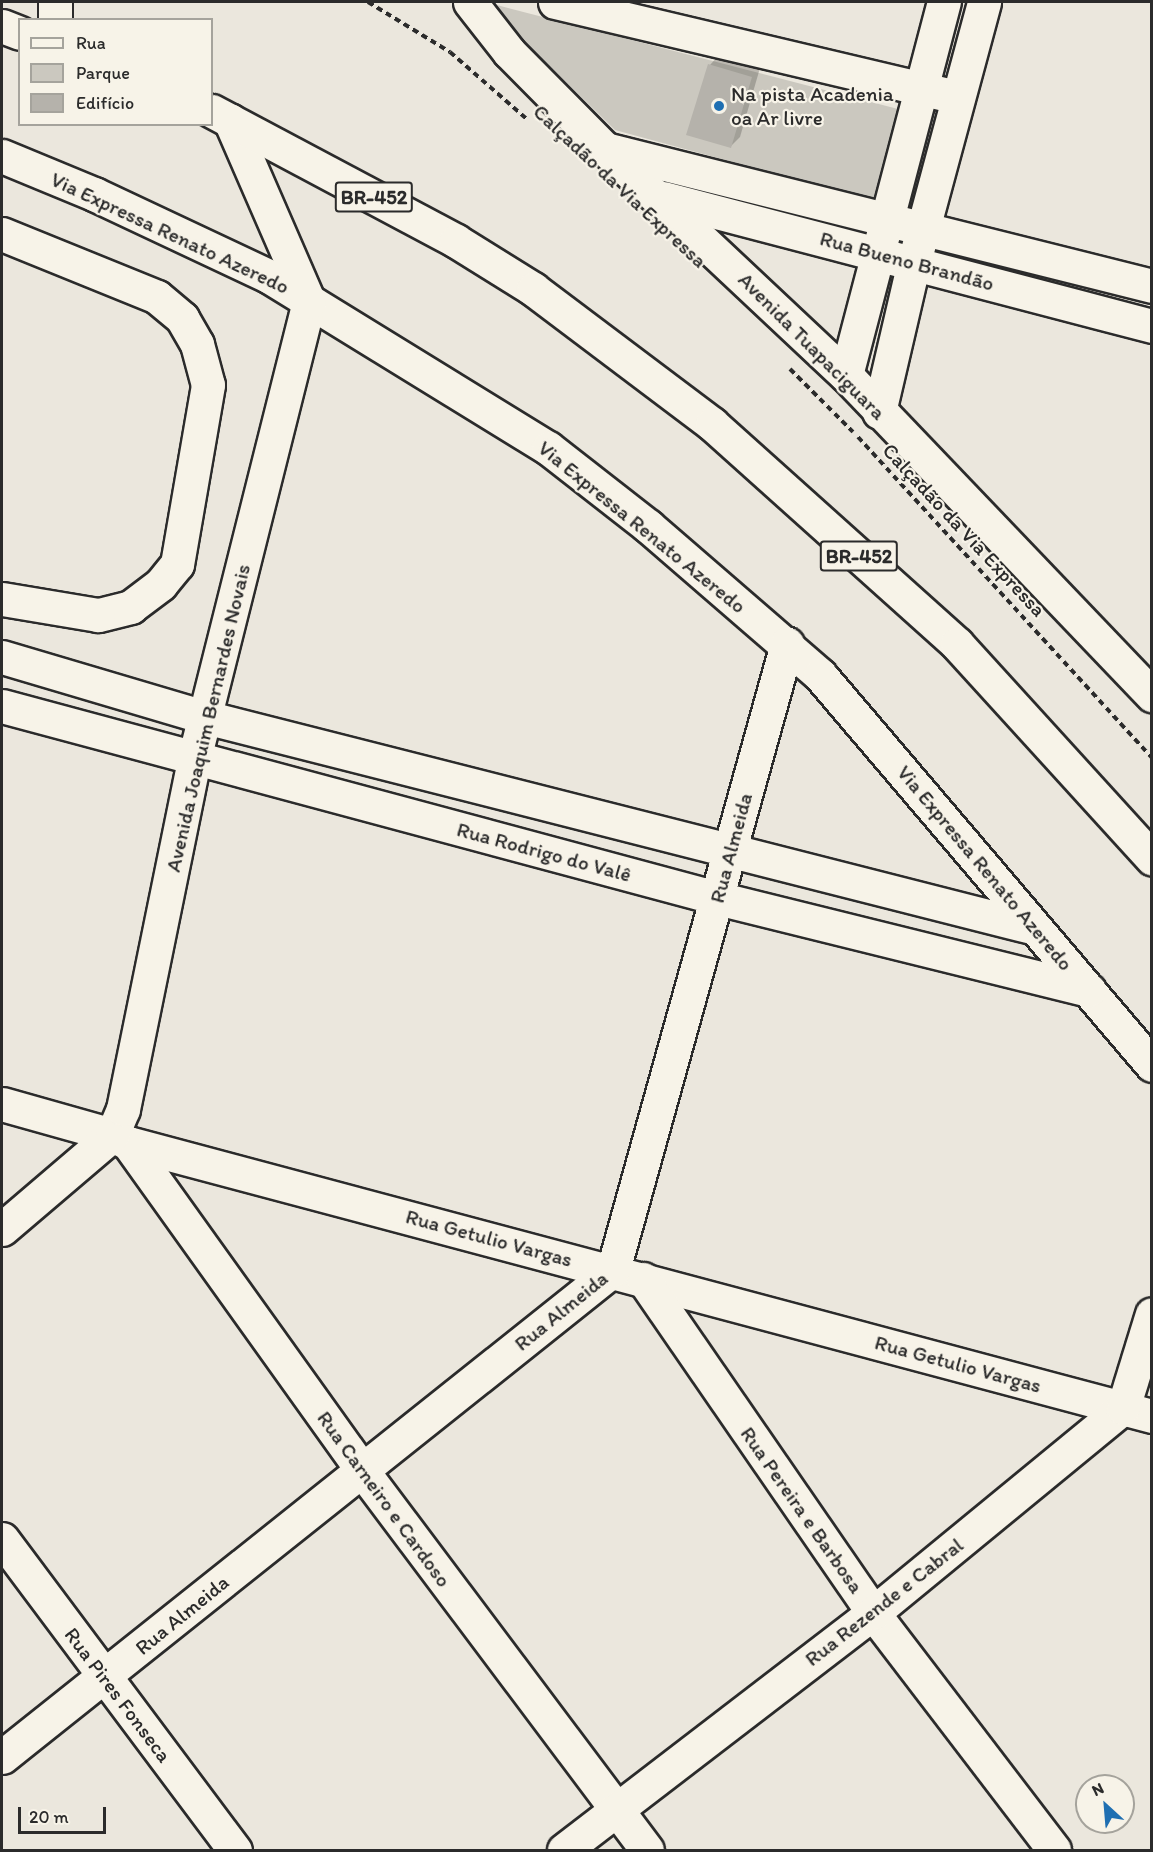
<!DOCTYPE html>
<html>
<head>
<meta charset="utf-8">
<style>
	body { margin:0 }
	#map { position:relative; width:1153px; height:1852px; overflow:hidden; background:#ebe7dd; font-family:Itim,sans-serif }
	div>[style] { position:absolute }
	.green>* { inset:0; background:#cbc8bf }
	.shadow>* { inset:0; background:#0003 }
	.building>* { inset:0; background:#b5b2ab }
	.path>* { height:4px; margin-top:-2px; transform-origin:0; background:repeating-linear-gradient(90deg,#2b2b2b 0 6px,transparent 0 10.5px) }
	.roads { filter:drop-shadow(2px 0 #2b2b2b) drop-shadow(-2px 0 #2b2b2b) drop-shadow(0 2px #2b2b2b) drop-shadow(0 -2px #2b2b2b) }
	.minor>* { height:33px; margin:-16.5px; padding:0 16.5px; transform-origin:16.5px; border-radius:16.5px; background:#f7f3e8 }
	.highway>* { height:33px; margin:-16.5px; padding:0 16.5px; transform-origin:16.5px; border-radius:16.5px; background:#f7f3e8 }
	.dots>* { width:16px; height:16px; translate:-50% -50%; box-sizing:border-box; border:3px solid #f7f3e8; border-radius:50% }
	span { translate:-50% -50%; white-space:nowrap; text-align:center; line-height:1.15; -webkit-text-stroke:4.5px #f7f3e8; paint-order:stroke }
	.shield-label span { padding:2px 4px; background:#f7f3e8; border:2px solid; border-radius:4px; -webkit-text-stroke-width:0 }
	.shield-label { font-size:20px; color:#2b2b2b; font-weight:700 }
	.poi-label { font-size:21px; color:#2b2b2b }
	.left { translate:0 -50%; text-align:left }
	.street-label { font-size:21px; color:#2b2b2b }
	.frame { position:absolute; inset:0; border:3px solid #2b2b2b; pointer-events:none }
	.legend { position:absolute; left:18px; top:18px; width:195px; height:108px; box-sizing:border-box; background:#f7f3e8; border:2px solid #a5a39c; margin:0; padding:8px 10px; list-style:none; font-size:18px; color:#2b2b2b }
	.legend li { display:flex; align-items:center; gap:12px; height:30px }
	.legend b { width:30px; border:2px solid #a5a39c }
	.north { position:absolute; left:1075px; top:1774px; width:60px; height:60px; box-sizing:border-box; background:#f7f3e8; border:2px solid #a5a39c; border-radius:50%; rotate:334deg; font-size:16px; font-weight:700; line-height:24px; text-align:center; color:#2b2b2b }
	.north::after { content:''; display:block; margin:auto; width:21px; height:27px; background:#1f6fb2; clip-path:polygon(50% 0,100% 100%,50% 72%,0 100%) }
	.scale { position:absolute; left:18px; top:1807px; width:88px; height:27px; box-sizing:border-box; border:3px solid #2b2b2b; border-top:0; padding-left:8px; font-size:18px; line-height:21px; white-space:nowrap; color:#2b2b2b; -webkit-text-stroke:4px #f7f3e8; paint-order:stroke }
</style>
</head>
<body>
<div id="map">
	<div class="green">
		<i style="clip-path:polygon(485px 2px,898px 109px,876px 201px,615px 130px)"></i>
	</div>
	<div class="shadow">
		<i style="clip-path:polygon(718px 56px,760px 68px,740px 137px,731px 146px,710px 65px)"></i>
	</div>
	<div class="building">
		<i style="clip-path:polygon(708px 64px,752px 77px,731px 148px,686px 135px)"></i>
	</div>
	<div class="path">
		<i style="left:368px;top:2px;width:96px;rotate:31.4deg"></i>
		<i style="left:450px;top:52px;width:103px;rotate:41.1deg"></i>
		<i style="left:790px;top:369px;width:89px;rotate:45deg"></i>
		<i style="left:858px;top:437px;width:435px;rotate:47.5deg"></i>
	</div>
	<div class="roads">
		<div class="minor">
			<i style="left:55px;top:2px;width:18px;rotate:90deg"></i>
			<i style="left:470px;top:2px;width:63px;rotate:52deg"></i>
			<i style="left:509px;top:52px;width:135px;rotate:45.3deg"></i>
			<i style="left:604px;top:148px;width:332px;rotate:43.2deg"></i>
			<i style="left:846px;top:375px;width:443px;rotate:46.3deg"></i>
			<i style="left:555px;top:2px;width:414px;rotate:13.3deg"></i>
			<i style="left:609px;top:150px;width:560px;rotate:14.06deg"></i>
			<i style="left:2px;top:156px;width:100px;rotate:22.4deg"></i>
			<i style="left:94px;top:194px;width:195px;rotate:25.2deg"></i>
			<i style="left:270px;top:277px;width:326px;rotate:31.6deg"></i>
			<i style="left:548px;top:448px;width:127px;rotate:38deg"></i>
			<i style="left:648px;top:526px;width:228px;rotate:40.9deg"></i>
			<i style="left:820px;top:675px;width:512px;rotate:49.59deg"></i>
			<i style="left:663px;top:198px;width:505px;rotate:14.67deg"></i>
			<i style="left:2px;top:234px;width:167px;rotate:22.1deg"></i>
			<i style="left:157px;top:297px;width:33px;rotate:40deg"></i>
			<i style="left:182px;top:318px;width:30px;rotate:60deg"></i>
			<i style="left:197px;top:344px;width:42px;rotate:75deg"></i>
			<i style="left:208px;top:385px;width:182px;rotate:99.8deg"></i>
			<i style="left:177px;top:564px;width:26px;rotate:129deg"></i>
			<i style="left:161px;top:584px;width:38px;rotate:143deg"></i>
			<i style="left:131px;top:607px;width:34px;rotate:166deg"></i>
			<i style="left:98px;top:615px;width:97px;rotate:-170.5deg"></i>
			<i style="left:846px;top:375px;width:386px;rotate:-75.3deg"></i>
			<i style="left:879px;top:412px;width:154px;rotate:-76.9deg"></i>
			<i style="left:914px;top:262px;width:269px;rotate:-74.9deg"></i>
			<i style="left:2px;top:657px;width:212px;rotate:16.5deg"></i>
			<i style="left:205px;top:717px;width:856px;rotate:14.26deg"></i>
			<i style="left:2px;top:706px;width:740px;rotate:15.03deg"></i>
			<i style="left:717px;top:898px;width:383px;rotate:13.9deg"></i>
			<i style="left:2px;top:1104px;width:114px;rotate:15.7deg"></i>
			<i style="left:112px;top:1135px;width:18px;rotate:27deg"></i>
			<i style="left:128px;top:1143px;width:1060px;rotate:14.93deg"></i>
			<i style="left:128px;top:1143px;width:401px;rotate:54.4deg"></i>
			<i style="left:361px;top:1469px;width:476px;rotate:53.1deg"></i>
			<i style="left:2px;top:1229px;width:145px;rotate:-40.5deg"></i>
			<i style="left:112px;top:1135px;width:28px;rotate:-67deg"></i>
			<i style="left:123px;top:1109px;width:357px;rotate:-78.5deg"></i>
			<i style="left:194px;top:759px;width:471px;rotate:-75.9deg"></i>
			<i style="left:309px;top:302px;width:198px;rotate:-113.5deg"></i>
			<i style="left:643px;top:1279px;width:406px;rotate:55.4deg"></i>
			<i style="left:873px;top:1613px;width:298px;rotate:52.6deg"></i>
			<i style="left:2px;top:1539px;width:389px;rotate:53.2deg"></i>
			<i style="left:2px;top:1757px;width:781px;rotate:-38.56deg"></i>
			<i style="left:613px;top:1270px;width:650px;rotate:-74.47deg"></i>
			<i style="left:564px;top:1850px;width:389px;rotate:-37.5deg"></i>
			<i style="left:873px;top:1613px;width:323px;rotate:-39.4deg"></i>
			<i style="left:1123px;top:1408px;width:98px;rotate:-72.9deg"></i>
		</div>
		<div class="highway">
			<i style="left:2px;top:26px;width:19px;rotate:21deg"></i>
			<i style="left:212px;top:111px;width:276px;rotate:28deg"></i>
			<i style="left:456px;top:241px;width:91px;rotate:31.9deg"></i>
			<i style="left:533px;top:289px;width:224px;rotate:37deg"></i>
			<i style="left:712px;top:424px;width:329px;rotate:41.9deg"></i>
			<i style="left:957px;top:644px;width:290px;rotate:47.7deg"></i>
		</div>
	</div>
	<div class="dots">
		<i style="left:719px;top:106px;background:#1f6fb2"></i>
	</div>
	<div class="shield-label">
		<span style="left:374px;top:197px">BR-452</span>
		<span style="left:859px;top:556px">BR-452</span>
	</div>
	<div class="poi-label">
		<span class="left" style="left:731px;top:106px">Na pista Acadenia<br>oa Ar livre</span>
	</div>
	<div class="street-label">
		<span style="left:620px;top:186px;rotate:43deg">Calçadão da Via Expressa</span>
		<span style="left:170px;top:233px;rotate:25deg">Via Expressa Renato Azeredo</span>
		<span style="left:907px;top:261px;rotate:15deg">Rua Bueno Brandão</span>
		<span style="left:812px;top:346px;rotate:45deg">Avenida Tuapaciguara</span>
		<span style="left:642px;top:527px;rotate:39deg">Via Expressa Renato Azeredo</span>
		<span style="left:964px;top:530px;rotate:47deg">Calçadão da Via Expressa</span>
		<span style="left:208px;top:718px;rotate:-77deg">Avenida Joaquim Bernardes Novais</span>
		<span style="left:731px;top:848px;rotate:-75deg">Rua Almeida</span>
		<span style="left:544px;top:852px;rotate:15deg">Rua Rodrigo do Valê</span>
		<span style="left:985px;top:868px;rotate:50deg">Via Expressa Renato Azeredo</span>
		<span style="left:489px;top:1238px;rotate:15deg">Rua Getulio Vargas</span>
		<span style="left:561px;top:1311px;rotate:-39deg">Rua Almeida</span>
		<span style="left:958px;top:1364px;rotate:15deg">Rua Getulio Vargas</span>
		<span style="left:384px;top:1499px;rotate:54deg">Rua Carneiro e Cardoso</span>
		<span style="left:802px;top:1510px;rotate:55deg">Rua Pereira e Barbosa</span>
		<span style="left:884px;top:1602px;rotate:-38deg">Rua Rezende e Cabral</span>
		<span style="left:182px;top:1615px;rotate:-39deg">Rua Almeida</span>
		<span style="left:118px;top:1695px;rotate:53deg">Rua Pires Fonseca</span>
	</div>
	<div class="frame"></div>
	<ul class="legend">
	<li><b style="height:8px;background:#f7f3e8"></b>Rua</li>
	<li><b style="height:16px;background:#cbc8bf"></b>Parque</li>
	<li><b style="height:16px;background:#b5b2ab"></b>Edifício</li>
	</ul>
	<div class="north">N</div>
	<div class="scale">20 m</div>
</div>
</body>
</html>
